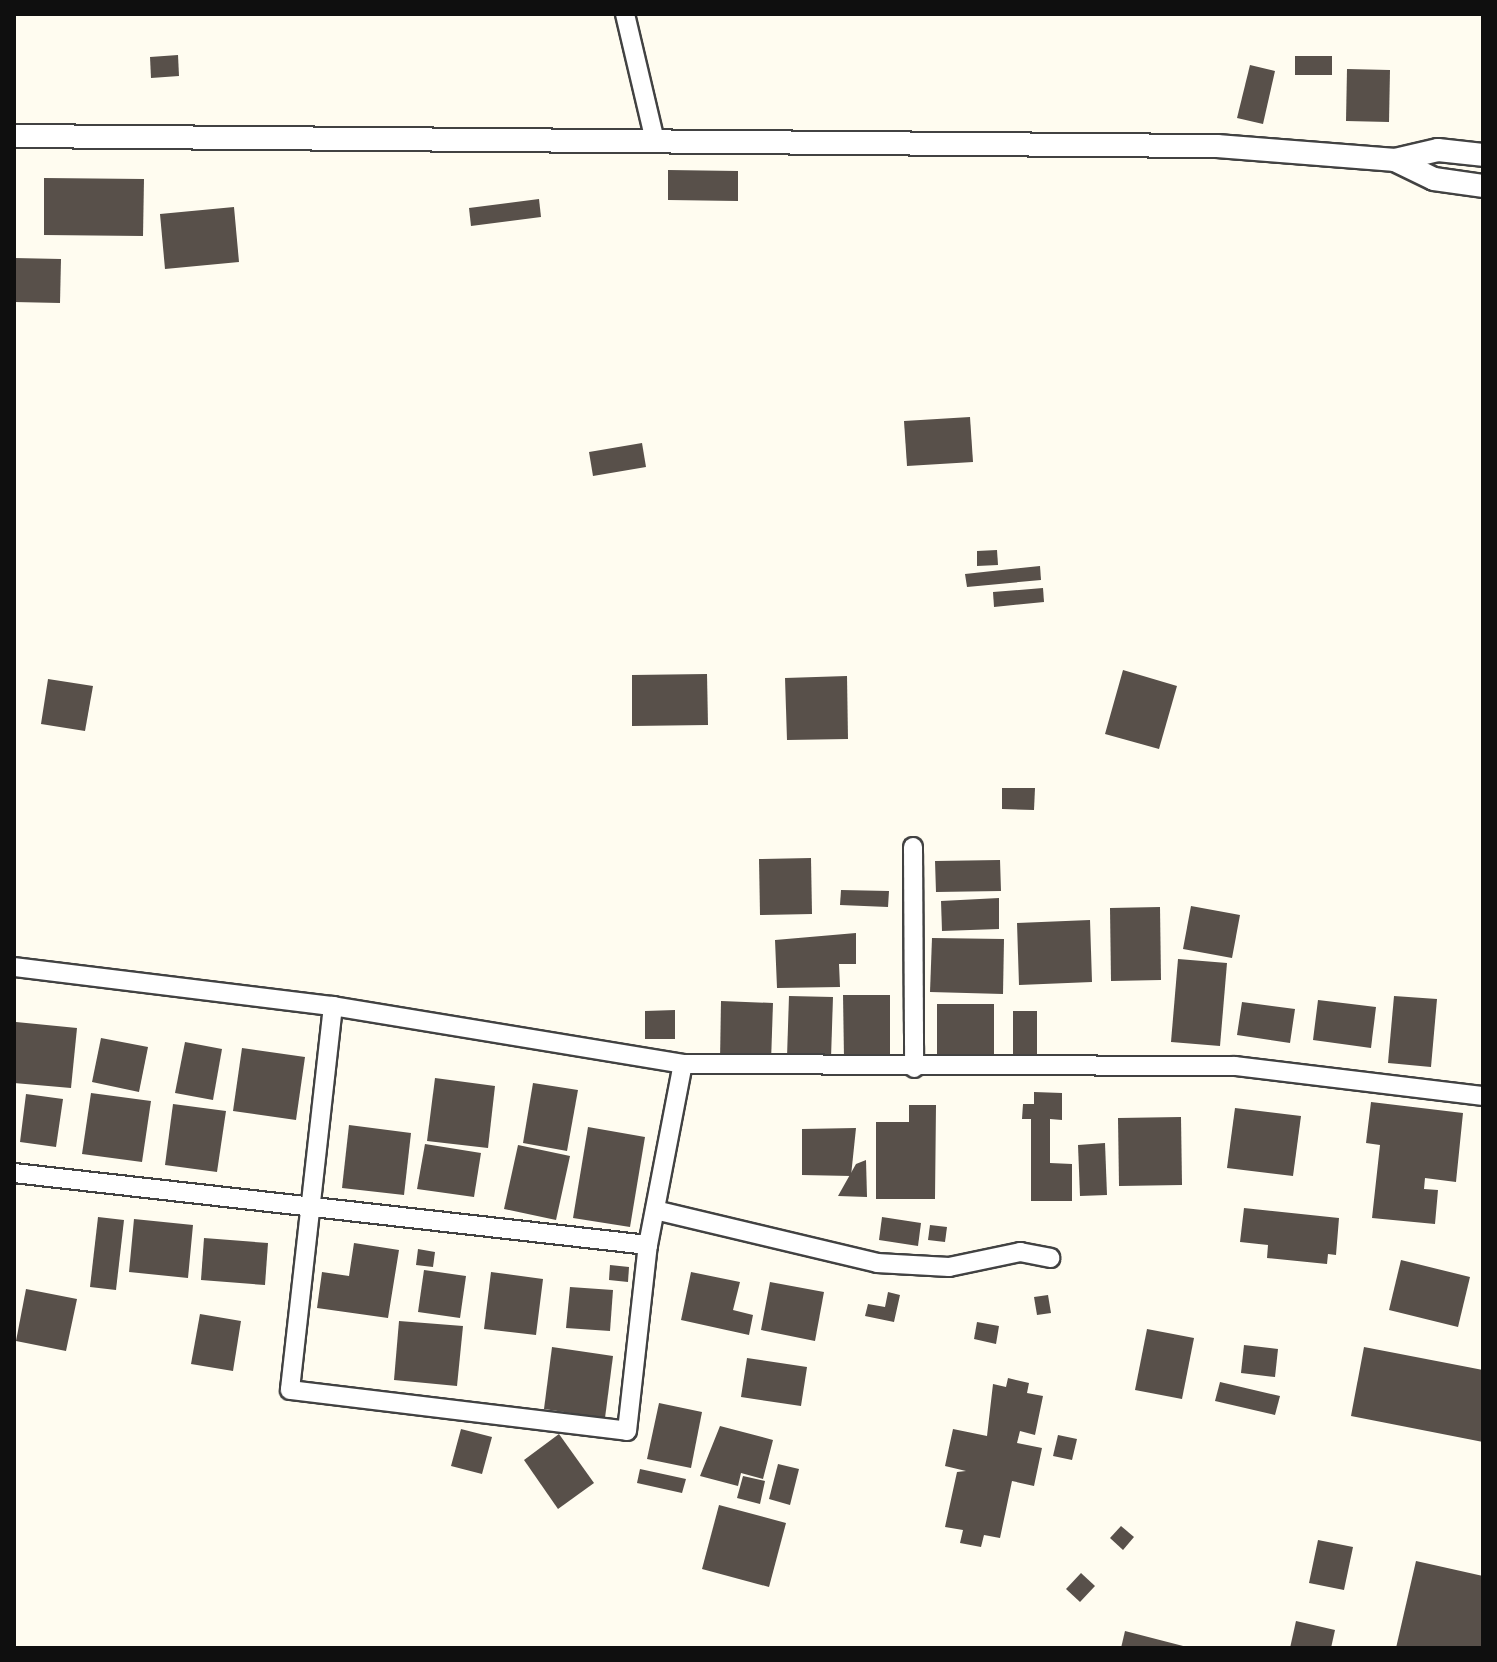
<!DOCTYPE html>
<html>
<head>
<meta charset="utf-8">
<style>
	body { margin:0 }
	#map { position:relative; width:1497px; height:1662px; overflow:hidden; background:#fffcf0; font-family:"Roboto Serif",serif }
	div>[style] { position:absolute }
	.building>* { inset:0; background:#58504a }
	.roads { filter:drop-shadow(2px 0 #424242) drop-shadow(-2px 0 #424242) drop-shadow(0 2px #424242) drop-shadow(0 -2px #424242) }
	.minor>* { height:18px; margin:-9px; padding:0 9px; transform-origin:9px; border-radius:9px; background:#fff }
	.tertiary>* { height:22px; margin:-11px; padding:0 11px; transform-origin:11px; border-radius:11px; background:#fff }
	span { translate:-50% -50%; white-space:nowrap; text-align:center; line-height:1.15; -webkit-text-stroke:8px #fff; paint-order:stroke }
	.frame { position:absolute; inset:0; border:16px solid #0f0f0f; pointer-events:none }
</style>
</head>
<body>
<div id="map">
	<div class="building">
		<i style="clip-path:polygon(178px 55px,179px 76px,151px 78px,150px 57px)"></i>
		<i style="clip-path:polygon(1295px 56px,1332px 56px,1332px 75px,1295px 75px)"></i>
		<i style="clip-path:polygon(1250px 65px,1275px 71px,1263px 124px,1237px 118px)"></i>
		<i style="clip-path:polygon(1347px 69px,1390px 70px,1389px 122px,1346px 121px)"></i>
		<i style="clip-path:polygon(668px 170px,738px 171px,738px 201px,668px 200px)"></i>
		<i style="clip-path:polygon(44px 178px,144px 179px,143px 236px,44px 235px)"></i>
		<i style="clip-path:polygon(539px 199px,541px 217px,471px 226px,469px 208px)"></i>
		<i style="clip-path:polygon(234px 207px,239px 262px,165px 269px,160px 214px)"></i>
		<i style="clip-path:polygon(14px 258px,61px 259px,60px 303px,14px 302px)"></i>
		<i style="clip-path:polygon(970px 417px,973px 462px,907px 466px,904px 421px)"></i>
		<i style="clip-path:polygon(642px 443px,646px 467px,593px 476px,589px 452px)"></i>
		<i style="clip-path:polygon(997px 550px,998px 565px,977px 566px,977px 551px)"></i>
		<i style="clip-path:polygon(1040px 566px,1041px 580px,967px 587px,965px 574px)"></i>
		<i style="clip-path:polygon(1043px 588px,1044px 602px,994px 607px,993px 592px)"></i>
		<i style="clip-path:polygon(1123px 670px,1177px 686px,1159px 749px,1105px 734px)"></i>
		<i style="clip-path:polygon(707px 674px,708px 725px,632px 726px,632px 675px)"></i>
		<i style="clip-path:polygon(847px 676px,848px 739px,787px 740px,785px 678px)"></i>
		<i style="clip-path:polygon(48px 679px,93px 686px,85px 731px,41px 724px)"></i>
		<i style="clip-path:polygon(1002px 788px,1035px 788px,1034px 810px,1002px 809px)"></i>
		<i style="clip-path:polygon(811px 858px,812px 914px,760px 915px,759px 859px)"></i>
		<i style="clip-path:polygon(1000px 860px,1001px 891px,936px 892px,935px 861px)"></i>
		<i style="clip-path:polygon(841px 890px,889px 891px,888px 907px,840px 905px)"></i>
		<i style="clip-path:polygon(999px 898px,999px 929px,942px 931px,941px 901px)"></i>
		<i style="clip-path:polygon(1191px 906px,1240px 915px,1232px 958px,1183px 949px)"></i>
		<i style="clip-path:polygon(1160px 907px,1161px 980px,1111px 981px,1110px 908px)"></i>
		<i style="clip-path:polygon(1090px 920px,1092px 982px,1019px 985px,1017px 923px)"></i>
		<i style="clip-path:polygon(856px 933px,856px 964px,839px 964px,840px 987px,777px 988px,775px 940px)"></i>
		<i style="clip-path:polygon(932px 938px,1004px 939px,1003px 994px,930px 992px)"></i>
		<i style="clip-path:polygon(1178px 959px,1227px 963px,1220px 1046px,1171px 1042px)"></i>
		<i style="clip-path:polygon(843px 995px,890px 995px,890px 1058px,844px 1059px)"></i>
		<i style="clip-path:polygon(789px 996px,833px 997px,831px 1058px,787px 1057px)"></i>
		<i style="clip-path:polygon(1394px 996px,1437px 999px,1431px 1067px,1388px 1063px)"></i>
		<i style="clip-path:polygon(1318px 1000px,1376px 1007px,1371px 1048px,1313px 1040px)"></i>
		<i style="clip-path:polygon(721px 1001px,773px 1003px,771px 1062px,720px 1061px)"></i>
		<i style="clip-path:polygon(1242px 1002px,1295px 1009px,1290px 1043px,1237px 1035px)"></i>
		<i style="clip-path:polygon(937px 1004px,994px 1004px,994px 1054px,937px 1055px)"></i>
		<i style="clip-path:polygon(675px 1010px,675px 1039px,645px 1039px,645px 1011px)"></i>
		<i style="clip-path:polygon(1013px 1011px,1037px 1011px,1037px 1056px,1013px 1056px)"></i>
		<i style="clip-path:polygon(16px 1022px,77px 1028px,71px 1088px,14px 1083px)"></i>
		<i style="clip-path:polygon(101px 1038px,148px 1047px,139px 1092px,92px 1082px)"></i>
		<i style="clip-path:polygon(185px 1042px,222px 1049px,213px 1100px,175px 1093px)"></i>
		<i style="clip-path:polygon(242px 1048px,305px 1057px,296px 1120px,233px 1111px)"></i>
		<i style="clip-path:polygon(435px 1078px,495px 1086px,488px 1148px,427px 1141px)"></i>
		<i style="clip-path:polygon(533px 1083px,578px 1090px,567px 1151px,523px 1143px)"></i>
		<i style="clip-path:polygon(1034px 1092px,1062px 1093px,1062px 1120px,1050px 1119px,1050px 1163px,1072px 1164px,1072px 1201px,1031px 1201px,1031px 1119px,1022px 1119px,1023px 1104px,1034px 1104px)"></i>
		<i style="clip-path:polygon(91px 1093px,151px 1101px,142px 1162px,82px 1154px)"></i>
		<i style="clip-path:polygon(26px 1094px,63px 1099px,56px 1147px,20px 1142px)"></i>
		<i style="clip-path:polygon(1371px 1102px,1463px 1113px,1456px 1182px,1425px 1178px,1424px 1189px,1438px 1190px,1435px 1224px,1372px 1218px,1380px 1145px,1366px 1143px)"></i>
		<i style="clip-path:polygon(173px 1104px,226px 1111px,217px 1172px,165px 1165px)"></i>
		<i style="clip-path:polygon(909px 1105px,936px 1105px,935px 1199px,876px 1199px,876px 1122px,909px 1122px)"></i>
		<i style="clip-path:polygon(1235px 1108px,1301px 1116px,1293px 1176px,1227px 1168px)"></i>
		<i style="clip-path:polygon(1181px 1117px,1182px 1185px,1119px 1186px,1118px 1118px)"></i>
		<i style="clip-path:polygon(349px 1125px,411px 1133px,404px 1195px,342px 1188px)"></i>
		<i style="clip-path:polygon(588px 1127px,645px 1137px,630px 1227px,573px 1218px)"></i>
		<i style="clip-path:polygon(856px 1128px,851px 1176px,802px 1175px,802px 1129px)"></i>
		<i style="clip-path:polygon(1105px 1143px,1107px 1195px,1080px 1196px,1078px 1145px)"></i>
		<i style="clip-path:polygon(425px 1144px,481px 1153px,474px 1197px,417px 1189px)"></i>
		<i style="clip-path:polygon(518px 1145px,570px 1156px,556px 1220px,504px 1209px)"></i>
		<i style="clip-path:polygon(866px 1160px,867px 1197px,838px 1196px,856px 1164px)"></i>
		<i style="clip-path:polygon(1244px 1208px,1339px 1218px,1336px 1255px,1328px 1254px,1327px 1264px,1267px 1258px,1268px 1245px,1240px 1242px)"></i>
		<i style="clip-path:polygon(98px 1217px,124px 1220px,116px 1290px,90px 1287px)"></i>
		<i style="clip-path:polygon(882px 1217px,921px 1223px,918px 1246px,879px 1240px)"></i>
		<i style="clip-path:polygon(134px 1219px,193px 1225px,188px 1278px,129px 1272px)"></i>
		<i style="clip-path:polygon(930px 1225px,947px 1227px,945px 1242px,928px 1240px)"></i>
		<i style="clip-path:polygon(204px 1238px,268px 1243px,265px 1285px,201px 1280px)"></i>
		<i style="clip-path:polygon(354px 1243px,399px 1250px,388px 1318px,317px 1308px,322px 1272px,349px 1276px)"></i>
		<i style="clip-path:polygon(418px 1249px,435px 1252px,433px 1267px,416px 1265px)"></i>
		<i style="clip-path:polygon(1401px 1260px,1470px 1277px,1458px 1327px,1389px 1310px)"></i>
		<i style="clip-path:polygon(610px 1265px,629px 1267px,628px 1282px,609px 1280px)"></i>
		<i style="clip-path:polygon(424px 1270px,466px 1276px,460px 1318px,418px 1312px)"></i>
		<i style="clip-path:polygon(491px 1272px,543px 1279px,536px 1335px,484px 1329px)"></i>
		<i style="clip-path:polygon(691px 1272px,740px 1282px,733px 1310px,753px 1315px,749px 1335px,681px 1320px)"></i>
		<i style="clip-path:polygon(770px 1282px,824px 1292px,815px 1341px,761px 1330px)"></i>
		<i style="clip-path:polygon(570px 1287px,613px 1290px,610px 1331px,566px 1328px)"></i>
		<i style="clip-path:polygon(26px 1289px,77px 1299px,66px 1351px,16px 1341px)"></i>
		<i style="clip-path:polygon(888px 1292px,900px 1295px,894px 1322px,865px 1316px,868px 1304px,885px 1307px)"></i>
		<i style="clip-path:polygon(1048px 1295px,1051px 1313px,1037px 1315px,1034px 1297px)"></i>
		<i style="clip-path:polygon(200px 1314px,241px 1321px,233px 1371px,191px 1364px)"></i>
		<i style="clip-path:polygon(399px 1321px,463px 1326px,457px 1386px,394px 1380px)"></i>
		<i style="clip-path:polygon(977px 1322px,999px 1326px,996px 1344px,974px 1339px)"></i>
		<i style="clip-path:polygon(1147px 1329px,1194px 1338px,1182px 1399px,1135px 1390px)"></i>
		<i style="clip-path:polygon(1244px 1345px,1278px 1349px,1275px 1377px,1241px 1373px)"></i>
		<i style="clip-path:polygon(552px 1347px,613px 1356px,605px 1418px,544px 1409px)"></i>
		<i style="clip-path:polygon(1364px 1347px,1483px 1370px,1483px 1442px,1351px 1416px)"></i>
		<i style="clip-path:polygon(747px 1358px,807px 1367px,801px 1406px,741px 1397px)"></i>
		<i style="clip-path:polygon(1008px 1378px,1029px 1383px,1027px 1393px,1043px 1396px,1035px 1435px,1020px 1431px,1017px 1443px,1042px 1448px,1034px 1486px,1012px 1481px,1000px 1538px,984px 1535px,981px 1547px,960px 1543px,963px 1530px,945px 1527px,957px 1472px,966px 1471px,945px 1466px,953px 1429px,987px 1436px,993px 1384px,1006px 1387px)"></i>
		<i style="clip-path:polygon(1220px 1382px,1280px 1396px,1275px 1415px,1215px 1401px)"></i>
		<i style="clip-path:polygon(659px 1403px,702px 1412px,691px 1468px,647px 1459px)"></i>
		<i style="clip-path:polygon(720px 1426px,773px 1440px,763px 1479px,741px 1473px,738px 1486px,700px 1476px)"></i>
		<i style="clip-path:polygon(461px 1429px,492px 1437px,482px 1474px,451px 1466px)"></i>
		<i style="clip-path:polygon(559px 1434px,594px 1483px,558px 1509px,524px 1460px)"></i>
		<i style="clip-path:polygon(1058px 1435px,1077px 1439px,1072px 1460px,1053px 1456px)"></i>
		<i style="clip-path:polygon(778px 1464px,799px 1469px,790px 1505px,769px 1499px)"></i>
		<i style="clip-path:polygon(640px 1469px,686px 1479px,682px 1493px,637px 1483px)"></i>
		<i style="clip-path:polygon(743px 1476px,765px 1481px,760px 1504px,737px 1498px)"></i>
		<i style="clip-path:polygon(719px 1505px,786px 1523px,769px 1587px,702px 1569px)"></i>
		<i style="clip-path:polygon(1121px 1526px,1134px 1537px,1123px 1550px,1110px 1538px)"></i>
		<i style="clip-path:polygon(1318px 1540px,1353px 1547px,1344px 1590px,1309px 1583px)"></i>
		<i style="clip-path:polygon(1416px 1561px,1483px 1576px,1483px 1648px,1396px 1648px)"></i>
		<i style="clip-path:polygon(1081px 1573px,1095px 1586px,1080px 1602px,1066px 1589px)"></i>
		<i style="clip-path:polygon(1296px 1621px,1335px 1630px,1331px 1648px,1290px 1648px)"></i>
		<i style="clip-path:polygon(1125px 1631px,1187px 1647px,1187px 1648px,1121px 1648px)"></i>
	</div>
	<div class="roads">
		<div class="minor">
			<i style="left:625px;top:14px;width:130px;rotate:76.7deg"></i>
			<i style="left:913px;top:847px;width:221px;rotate:89.7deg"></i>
			<i style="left:14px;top:967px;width:321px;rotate:7deg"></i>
			<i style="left:333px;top:1006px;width:355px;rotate:9.4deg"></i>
			<i style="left:683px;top:1064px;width:552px;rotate:0.21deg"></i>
			<i style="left:1235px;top:1066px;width:250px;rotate:6.9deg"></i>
			<i style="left:333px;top:1006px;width:386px;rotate:96.4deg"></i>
			<i style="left:290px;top:1390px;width:339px;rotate:6.9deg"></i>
			<i style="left:627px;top:1431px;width:187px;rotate:-83.6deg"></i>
			<i style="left:648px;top:1245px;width:184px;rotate:-79.1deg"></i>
			<i style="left:14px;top:1173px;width:638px;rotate:6.48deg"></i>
			<i style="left:655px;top:1210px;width:228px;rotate:13.4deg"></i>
			<i style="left:877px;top:1263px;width:72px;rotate:3.2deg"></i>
			<i style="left:949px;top:1267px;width:73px;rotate:-11.9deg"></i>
			<i style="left:1020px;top:1252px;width:31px;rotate:11deg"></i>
		</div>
		<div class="tertiary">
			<i style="left:14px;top:136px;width:1203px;rotate:0.48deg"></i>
			<i style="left:1217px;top:146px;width:179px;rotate:4.5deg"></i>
			<i style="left:1395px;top:160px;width:44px;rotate:-13.1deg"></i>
			<i style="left:1438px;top:150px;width:45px;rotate:6.3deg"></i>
			<i style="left:1395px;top:160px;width:43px;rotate:26deg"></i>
			<i style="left:1434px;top:179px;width:49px;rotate:8.1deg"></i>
		</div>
	</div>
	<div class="frame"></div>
</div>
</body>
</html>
